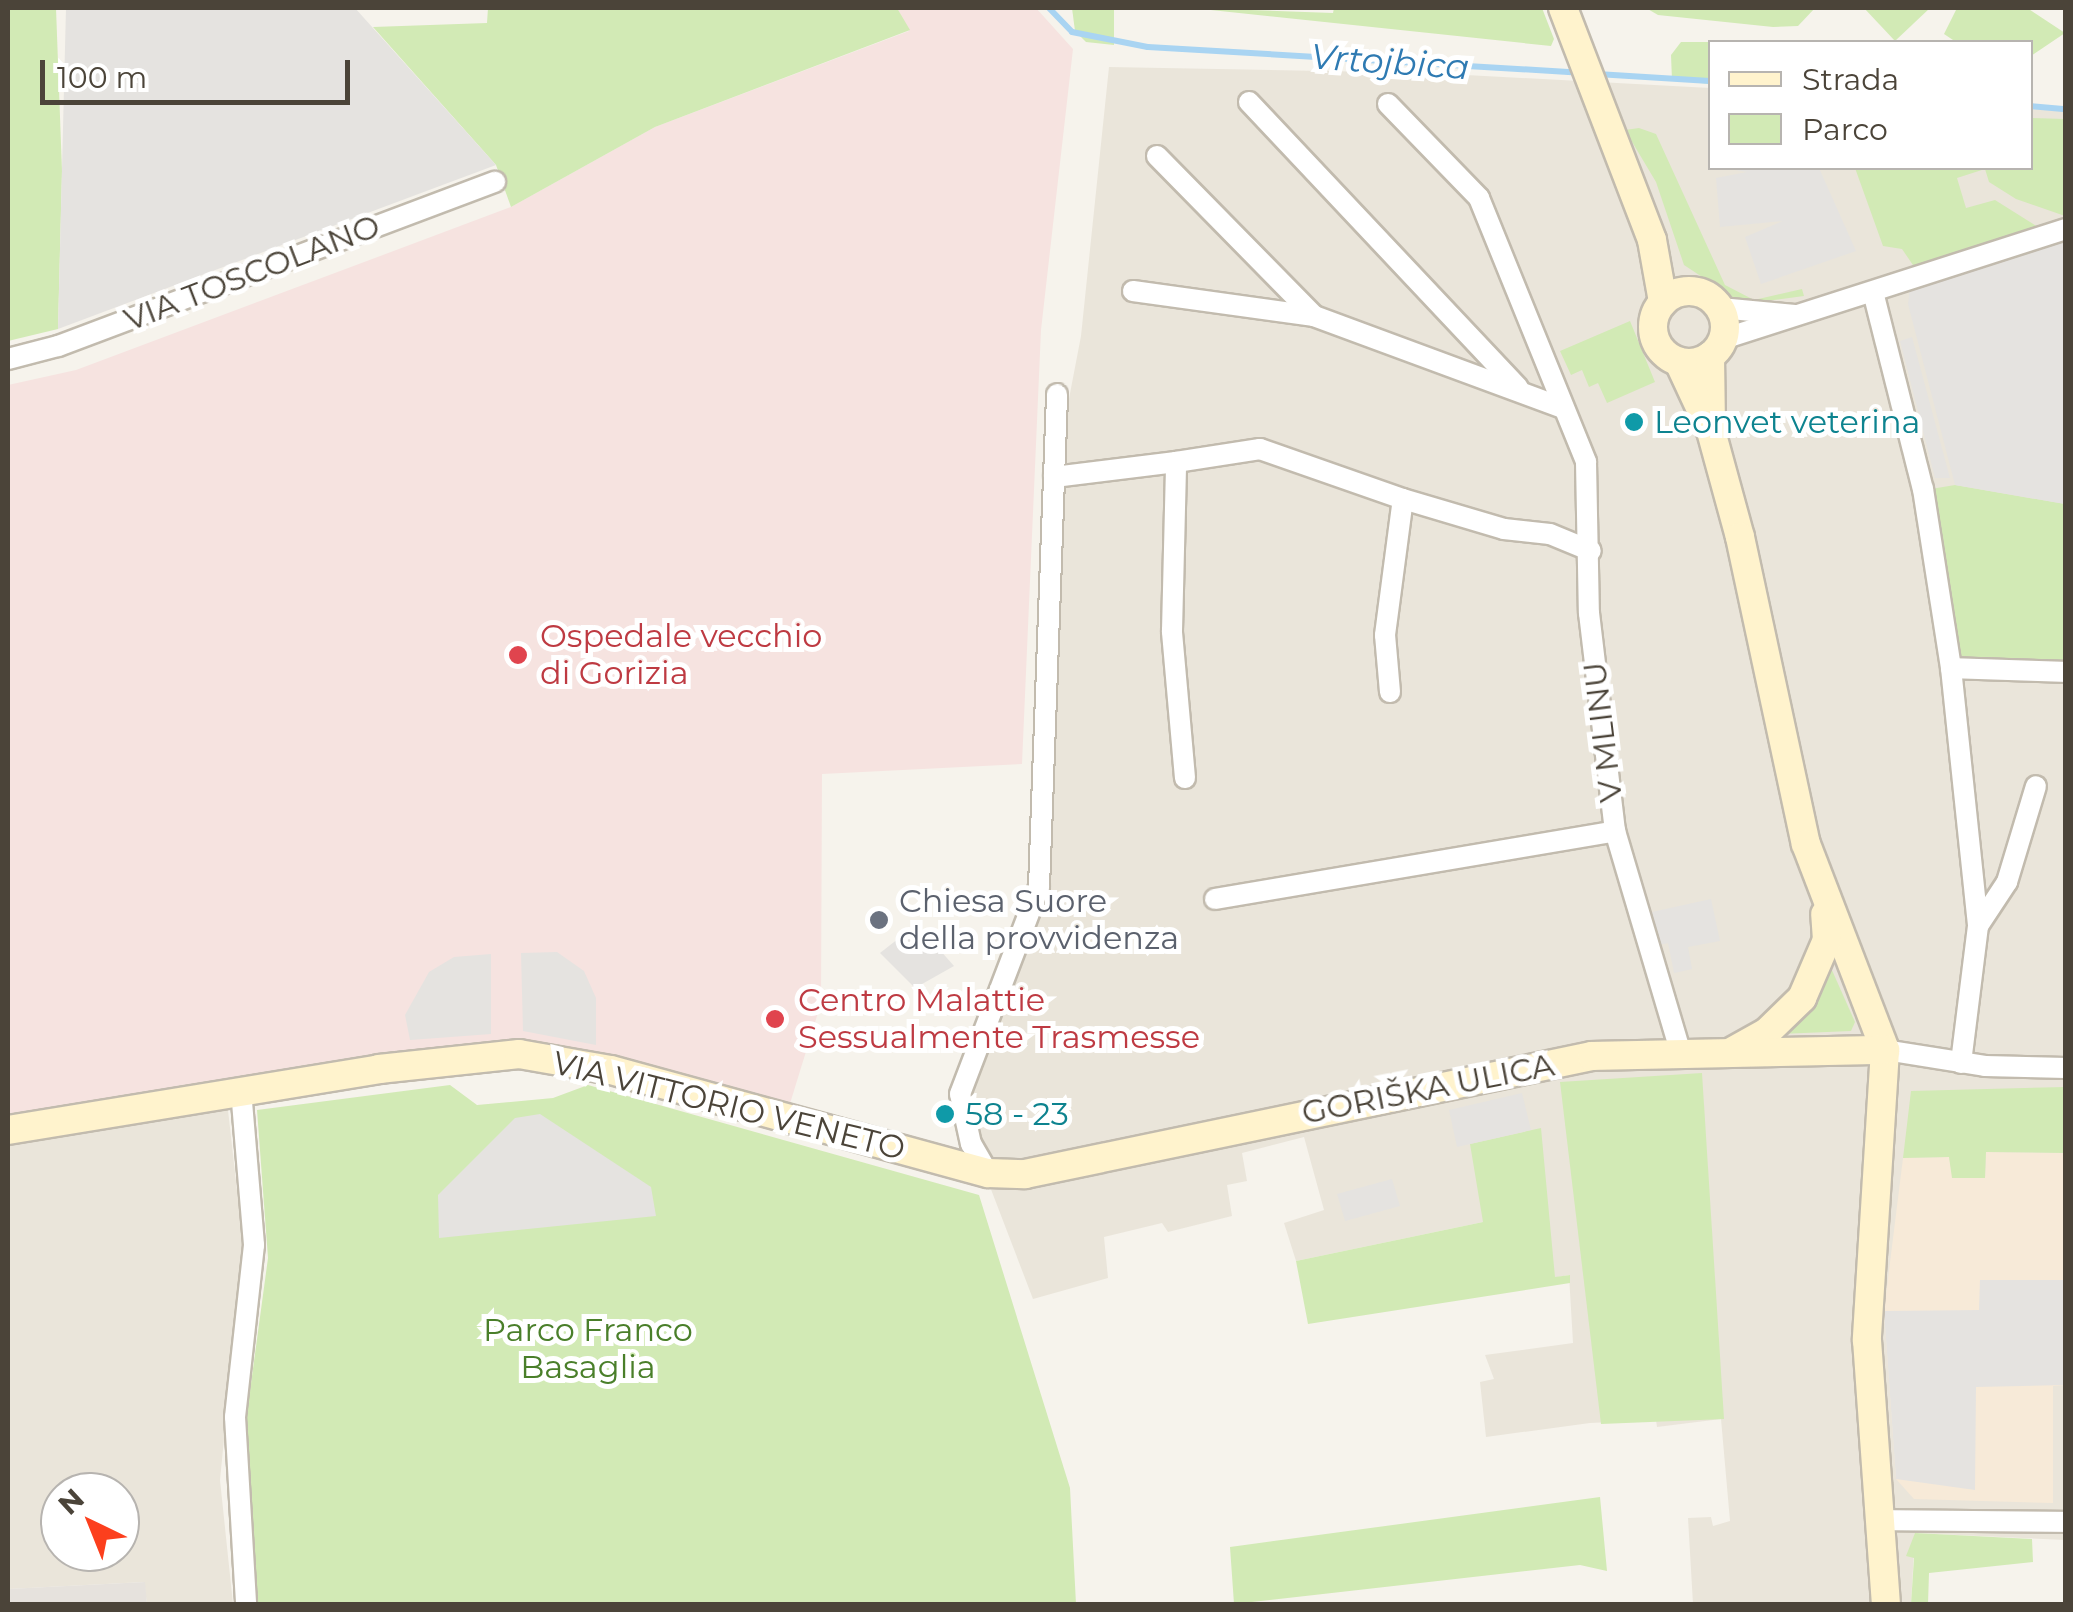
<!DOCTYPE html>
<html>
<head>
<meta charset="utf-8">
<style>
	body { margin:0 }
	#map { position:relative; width:2073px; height:1612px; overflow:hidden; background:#f6f3ec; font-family:Montserrat,sans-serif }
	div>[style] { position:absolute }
	.residential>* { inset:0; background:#eae5da }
	.commercial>* { inset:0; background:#f7ead8 }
	.industrial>* { inset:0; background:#e6e2dd }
	.medical>* { inset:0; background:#f6e3e0 }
	.green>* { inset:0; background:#d2eab5 }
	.parking>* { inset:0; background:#e5e3e0 }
	.stream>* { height:6px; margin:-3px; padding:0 3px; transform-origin:3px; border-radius:3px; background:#a9d4f2 }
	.roads { filter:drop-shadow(2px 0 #c2bbae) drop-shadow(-2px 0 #c2bbae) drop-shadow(0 2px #c2bbae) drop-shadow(0 -2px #c2bbae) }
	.street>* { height:20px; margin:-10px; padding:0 10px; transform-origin:10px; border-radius:10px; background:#fff }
	.secondary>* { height:28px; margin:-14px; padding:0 14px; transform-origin:14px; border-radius:14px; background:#fff3cd }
	.secondary>.ring { margin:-14px; padding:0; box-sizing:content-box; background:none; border:28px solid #fff3cd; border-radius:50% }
	.dots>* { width:28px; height:28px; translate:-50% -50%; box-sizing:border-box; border:5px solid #fff; border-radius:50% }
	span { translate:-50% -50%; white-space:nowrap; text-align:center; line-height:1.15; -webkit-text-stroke:10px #fff; paint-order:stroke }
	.street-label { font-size:32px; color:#4b4439 }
	.culture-label { font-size:32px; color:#0d838f }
	.left { translate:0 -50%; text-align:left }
	.health-label { font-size:32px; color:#be3a42 }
	.worship-label { font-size:32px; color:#5b616d }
	.park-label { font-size:32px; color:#4a7f2a }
	.water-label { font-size:35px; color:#2e7ab2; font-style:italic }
	.frame { position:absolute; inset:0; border:10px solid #4b4439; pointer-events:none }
	.legend { position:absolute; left:1708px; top:40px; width:325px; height:130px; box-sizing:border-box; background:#fff; border:2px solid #b7b4b0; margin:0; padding:12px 18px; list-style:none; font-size:30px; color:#4b4439 }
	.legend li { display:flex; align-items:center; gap:20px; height:50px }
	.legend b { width:50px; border:2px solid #b7b4b0 }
	.north { position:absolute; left:40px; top:1472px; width:100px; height:100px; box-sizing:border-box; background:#fff; border:2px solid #b7b4b0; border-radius:50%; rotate:317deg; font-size:28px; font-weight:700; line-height:40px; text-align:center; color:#4b4439 }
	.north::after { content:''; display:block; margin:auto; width:35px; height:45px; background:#fc3f1d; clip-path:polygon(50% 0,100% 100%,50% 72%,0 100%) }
	.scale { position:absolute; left:40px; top:60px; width:310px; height:45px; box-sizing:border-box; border:5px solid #4b4439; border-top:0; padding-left:12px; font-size:30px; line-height:35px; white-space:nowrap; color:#4b4439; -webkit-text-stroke:8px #fff; paint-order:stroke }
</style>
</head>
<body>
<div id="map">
	<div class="residential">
		<i style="clip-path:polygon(1109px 67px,1429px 73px,1710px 88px,1710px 168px,2030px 168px,2031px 104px,2065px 112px,2065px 1540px,1915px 1533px,1911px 1604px,1693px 1604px,1688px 1518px,1711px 1517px,1713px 1526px,1730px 1521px,1721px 1419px,1657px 1427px,1656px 1420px,1590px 1423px,1486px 1437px,1480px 1382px,1494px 1379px,1485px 1355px,1573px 1343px,1569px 1275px,1495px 1288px,1483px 1222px,1296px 1261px,1284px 1223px,1324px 1210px,1304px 1137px,1242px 1153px,1247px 1181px,1227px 1185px,1232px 1216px,1168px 1232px,1162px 1223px,1104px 1237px,1108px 1278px,1033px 1299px,964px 1119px,993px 1007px,1039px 887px,1054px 477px,1081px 336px)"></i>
		<i style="clip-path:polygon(evenodd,227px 1101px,243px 1244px,220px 1480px,233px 1604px,147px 1604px,144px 1582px,8px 1589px,8px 1144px,227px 1101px,60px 1492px,120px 1492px,120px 1552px,60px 1552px,60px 1492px)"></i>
	</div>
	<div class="commercial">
		<i style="clip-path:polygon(1986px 1152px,2065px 1153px,2066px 1385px,2053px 1386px,2053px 1503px,1914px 1499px,1896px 1479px,1884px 1311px,1903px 1158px,1949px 1157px,1953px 1178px,1985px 1178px)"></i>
	</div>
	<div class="industrial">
		<i style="clip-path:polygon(145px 1582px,147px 1604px,8px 1604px,8px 1589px)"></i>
	</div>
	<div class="medical">
		<i style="clip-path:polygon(897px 8px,1036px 8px,1073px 49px,1041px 330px,1022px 764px,822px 774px,821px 1003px,788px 1110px,529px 1047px,8px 1120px,8px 385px,76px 370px,511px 207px,655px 127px,909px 31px)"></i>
	</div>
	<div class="green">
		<i style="clip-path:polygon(8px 8px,56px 8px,62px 171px,58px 329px,8px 341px)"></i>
		<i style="clip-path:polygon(488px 8px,897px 8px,910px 30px,655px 127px,511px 207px,496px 165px,373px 27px,487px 23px)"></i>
		<i style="clip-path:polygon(1072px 8px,1114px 8px,1114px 45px,1086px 42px,1075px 31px)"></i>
		<i style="clip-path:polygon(1192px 8px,1333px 13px,1334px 8px,1542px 8px,1554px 39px,1551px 46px)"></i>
		<i style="clip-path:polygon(1646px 8px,1815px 8px,1798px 26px,1773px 27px,1658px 15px)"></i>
		<i style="clip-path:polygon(1864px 8px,1930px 8px,1895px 41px)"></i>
		<i style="clip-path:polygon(1957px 8px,2027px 8px,2065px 33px,2031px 56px,2030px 42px,1956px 42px,1944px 34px)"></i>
		<i style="clip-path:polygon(1681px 42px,1714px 42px,1710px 84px,1672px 80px,1671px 55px)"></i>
		<i style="clip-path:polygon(2031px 118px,2065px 119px,2065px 216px,2016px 199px,1989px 182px,1985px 169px,1957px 178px,1966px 208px,1995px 200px,2041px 229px,1915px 268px,1902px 249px,1883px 246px,1855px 168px,2030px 168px)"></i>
		<i style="clip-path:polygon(1639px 128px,1656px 134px,1725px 285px,1754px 300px,1802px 289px,1804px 296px,1758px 302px,1737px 300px,1684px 265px,1656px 182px,1625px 130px)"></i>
		<i style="clip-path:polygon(1630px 321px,1655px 382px,1607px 403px,1598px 383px,1589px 387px,1582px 370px,1571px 375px,1560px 351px)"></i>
		<i style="clip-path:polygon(1955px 485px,2065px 504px,2065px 661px,1952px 666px,1925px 490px)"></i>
		<i style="clip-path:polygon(1827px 959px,1855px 1022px,1851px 1031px,1780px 1034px)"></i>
		<i style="clip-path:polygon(1702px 1073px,1724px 1419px,1601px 1424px,1560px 1082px)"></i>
		<i style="clip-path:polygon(450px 1085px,477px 1105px,553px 1098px,588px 1085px,979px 1195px,1070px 1488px,1076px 1604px,256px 1604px,241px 1457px,268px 1258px,257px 1110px)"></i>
		<i style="clip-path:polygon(2065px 1087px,2065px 1153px,1986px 1152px,1985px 1178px,1952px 1178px,1949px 1157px,1903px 1158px,1911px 1091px)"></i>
		<i style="clip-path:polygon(1541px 1128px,1555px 1277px,1570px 1275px,1570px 1283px,1308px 1324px,1296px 1261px,1483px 1222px,1470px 1144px)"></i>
		<i style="clip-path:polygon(1600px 1497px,1607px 1571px,1580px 1565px,1234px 1604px,1230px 1547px)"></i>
		<i style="clip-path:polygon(1915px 1533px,2032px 1539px,2033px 1562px,1929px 1573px,1928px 1604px,1911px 1604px,1914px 1558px,1906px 1556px)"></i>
	</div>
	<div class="parking">
		<i style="clip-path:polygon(66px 8px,355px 8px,496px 165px,58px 329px)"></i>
		<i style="clip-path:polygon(1723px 168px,1819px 168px,1856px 251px,1761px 284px,1745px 237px,1783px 221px,1720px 227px,1716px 178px,1747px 172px)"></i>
		<i style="clip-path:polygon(2065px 229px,2065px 504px,1955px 485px,1908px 304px,1911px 280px)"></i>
		<i style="clip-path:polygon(1912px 337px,1950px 478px,1935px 478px,1900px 341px)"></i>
		<i style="clip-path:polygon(1711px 899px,1720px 941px,1688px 947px,1692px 969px,1674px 973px,1668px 943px,1659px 945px,1652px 912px)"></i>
		<i style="clip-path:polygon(917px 924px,954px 966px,915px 988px,880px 953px)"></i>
		<i style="clip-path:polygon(557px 952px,584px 971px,596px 998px,596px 1045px,523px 1031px,521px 953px)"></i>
		<i style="clip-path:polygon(491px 954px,491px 1034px,410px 1040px,405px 1015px,429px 972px,454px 957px)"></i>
		<i style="clip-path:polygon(1522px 1093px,1531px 1130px,1457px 1147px,1449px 1110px)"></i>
		<i style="clip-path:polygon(540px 1114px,651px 1187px,656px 1216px,439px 1238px,438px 1195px,515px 1118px)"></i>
		<i style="clip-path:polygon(1392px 1179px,1400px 1206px,1345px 1221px,1337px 1194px)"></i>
		<i style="clip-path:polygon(1980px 1280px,2065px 1280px,2065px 1385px,1976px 1387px,1975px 1490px,1896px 1479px,1884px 1311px,1979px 1310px)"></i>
	</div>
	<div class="stream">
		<i style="left:1049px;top:8px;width:33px;rotate:46deg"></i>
		<i style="left:1072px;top:32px;width:77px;rotate:11.2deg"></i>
		<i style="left:1148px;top:47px;width:433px;rotate:3.4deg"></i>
		<i style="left:1597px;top:74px;width:113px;rotate:3.5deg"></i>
		<i style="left:2030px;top:106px;width:36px;rotate:5deg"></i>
	</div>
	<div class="roads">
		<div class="street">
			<i style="left:1249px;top:102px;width:392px;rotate:46.7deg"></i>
			<i style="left:1388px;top:104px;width:131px;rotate:45.9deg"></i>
			<i style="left:1479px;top:198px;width:285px;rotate:67.9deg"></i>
			<i style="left:1586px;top:462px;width:151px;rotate:88.9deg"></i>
			<i style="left:1589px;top:613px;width:220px;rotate:83.2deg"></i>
			<i style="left:1615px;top:831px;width:229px;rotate:73.5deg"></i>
			<i style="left:1157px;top:156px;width:224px;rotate:45.5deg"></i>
			<i style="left:1133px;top:291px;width:183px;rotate:7.9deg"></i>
			<i style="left:1314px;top:316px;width:265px;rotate:20.3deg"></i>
			<i style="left:1873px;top:292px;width:203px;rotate:75.8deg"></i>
			<i style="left:1923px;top:489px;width:181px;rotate:81.1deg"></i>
			<i style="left:1951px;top:668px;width:259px;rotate:84deg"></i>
			<i style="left:1978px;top:926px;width:138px;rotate:97.1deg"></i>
			<i style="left:1720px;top:308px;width:75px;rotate:5.3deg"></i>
			<i style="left:1723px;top:339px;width:360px;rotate:-17.8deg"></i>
			<i style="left:8px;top:359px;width:52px;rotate:-14.6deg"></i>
			<i style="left:58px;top:346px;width:467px;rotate:-20.6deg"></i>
			<i style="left:1054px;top:477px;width:123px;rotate:-7deg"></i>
			<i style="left:1951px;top:668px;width:115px;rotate:2deg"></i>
			<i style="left:1390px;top:692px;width:57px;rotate:-95deg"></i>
			<i style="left:1385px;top:635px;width:137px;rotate:-82.5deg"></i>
			<i style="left:1185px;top:778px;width:148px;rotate:-95.1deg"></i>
			<i style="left:1172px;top:631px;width:169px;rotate:-88.6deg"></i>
			<i style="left:1176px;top:462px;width:85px;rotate:-8.8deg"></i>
			<i style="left:1260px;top:449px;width:151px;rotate:19.3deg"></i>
			<i style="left:1403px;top:499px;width:105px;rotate:16.5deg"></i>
			<i style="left:1504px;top:529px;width:46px;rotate:6.2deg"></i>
			<i style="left:1550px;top:534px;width:44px;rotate:22.5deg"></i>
			<i style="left:1215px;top:899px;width:406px;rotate:-9.6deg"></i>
			<i style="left:1978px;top:926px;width:53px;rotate:-56.6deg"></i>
			<i style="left:2007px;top:882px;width:100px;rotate:-73.2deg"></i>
			<i style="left:1885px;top:1050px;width:101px;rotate:9.1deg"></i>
			<i style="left:1985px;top:1066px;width:81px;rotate:1.4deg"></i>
			<i style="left:241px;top:1090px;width:156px;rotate:85.2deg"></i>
			<i style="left:254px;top:1245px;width:173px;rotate:96.3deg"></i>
			<i style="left:235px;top:1417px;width:187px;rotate:86.6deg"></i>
			<i style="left:988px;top:1173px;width:34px;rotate:-120deg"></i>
			<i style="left:971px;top:1144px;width:51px;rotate:-102.4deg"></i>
			<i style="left:960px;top:1094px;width:222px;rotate:-69.1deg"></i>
			<i style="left:1039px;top:887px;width:493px;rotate:-87.9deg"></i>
			<i style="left:1879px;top:1520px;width:187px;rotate:0.6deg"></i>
		</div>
		<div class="secondary">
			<i style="left:1563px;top:8px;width:248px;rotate:69deg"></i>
			<i style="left:1652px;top:240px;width:63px;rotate:79.9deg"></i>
			<i class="ring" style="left:1653px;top:291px;width:44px;height:44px"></i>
			<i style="left:1710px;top:356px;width:74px;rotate:89.2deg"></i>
			<i style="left:1679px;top:362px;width:76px;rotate:65.1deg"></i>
			<i style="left:1711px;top:431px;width:110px;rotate:74.7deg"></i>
			<i style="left:1740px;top:537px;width:314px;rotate:77.9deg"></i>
			<i style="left:1806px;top:844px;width:221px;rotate:69deg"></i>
			<i style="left:1885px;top:1050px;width:291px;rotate:93.6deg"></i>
			<i style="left:1867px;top:1340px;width:265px;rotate:85.9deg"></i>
			<i style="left:1733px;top:1051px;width:39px;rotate:-29deg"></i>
			<i style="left:1767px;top:1032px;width:49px;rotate:-44.2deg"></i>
			<i style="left:1802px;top:998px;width:63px;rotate:-66.7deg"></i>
			<i style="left:1827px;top:940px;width:26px;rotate:-94deg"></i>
			<i style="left:8px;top:1130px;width:376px;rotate:-9.3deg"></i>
			<i style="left:379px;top:1069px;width:141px;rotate:-6.1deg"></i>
			<i style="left:519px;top:1054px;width:93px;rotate:9.9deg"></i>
			<i style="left:611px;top:1070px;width:391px;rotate:15.3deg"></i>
			<i style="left:988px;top:1173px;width:37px;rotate:2deg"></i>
			<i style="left:1025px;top:1174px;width:579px;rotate:-11.76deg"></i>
			<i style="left:1592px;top:1056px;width:293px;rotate:-1.2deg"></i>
		</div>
	</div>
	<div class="dots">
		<i style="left:1634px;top:422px;background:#0f9aa8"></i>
		<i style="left:518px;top:655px;background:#e0444e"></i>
		<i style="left:879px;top:920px;background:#6b7280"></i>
		<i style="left:775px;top:1019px;background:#e0444e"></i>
		<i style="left:945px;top:1114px;background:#0f9aa8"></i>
	</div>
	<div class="street-label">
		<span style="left:252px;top:273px;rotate:-21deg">VIA TOSCOLANO</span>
		<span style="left:1603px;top:732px;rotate:-97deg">V MLINU</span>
		<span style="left:1428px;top:1089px;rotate:-11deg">GORIŠKA ULICA</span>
		<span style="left:729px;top:1106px;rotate:14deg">VIA VITTORIO VENETO</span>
	</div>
	<div class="culture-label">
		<span class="left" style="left:1654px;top:422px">Leonvet veterina</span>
		<span class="left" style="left:965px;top:1114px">58 - 23</span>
	</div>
	<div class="health-label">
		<span class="left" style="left:540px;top:655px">Ospedale vecchio<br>di Gorizia</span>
		<span class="left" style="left:798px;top:1019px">Centro Malattie<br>Sessualmente Trasmesse</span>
	</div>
	<div class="worship-label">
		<span class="left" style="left:899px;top:920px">Chiesa Suore<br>della provvidenza</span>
	</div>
	<div class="park-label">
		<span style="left:588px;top:1349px">Parco Franco<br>Basaglia</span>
	</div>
	<div class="water-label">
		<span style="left:1390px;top:62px;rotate:4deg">Vrtojbica</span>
	</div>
	<div class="frame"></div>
	<ul class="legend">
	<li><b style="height:12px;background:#fff3cd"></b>Strada</li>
	<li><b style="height:28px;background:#d2eab5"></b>Parco</li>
	</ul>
	<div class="north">N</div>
	<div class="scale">100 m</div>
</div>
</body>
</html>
